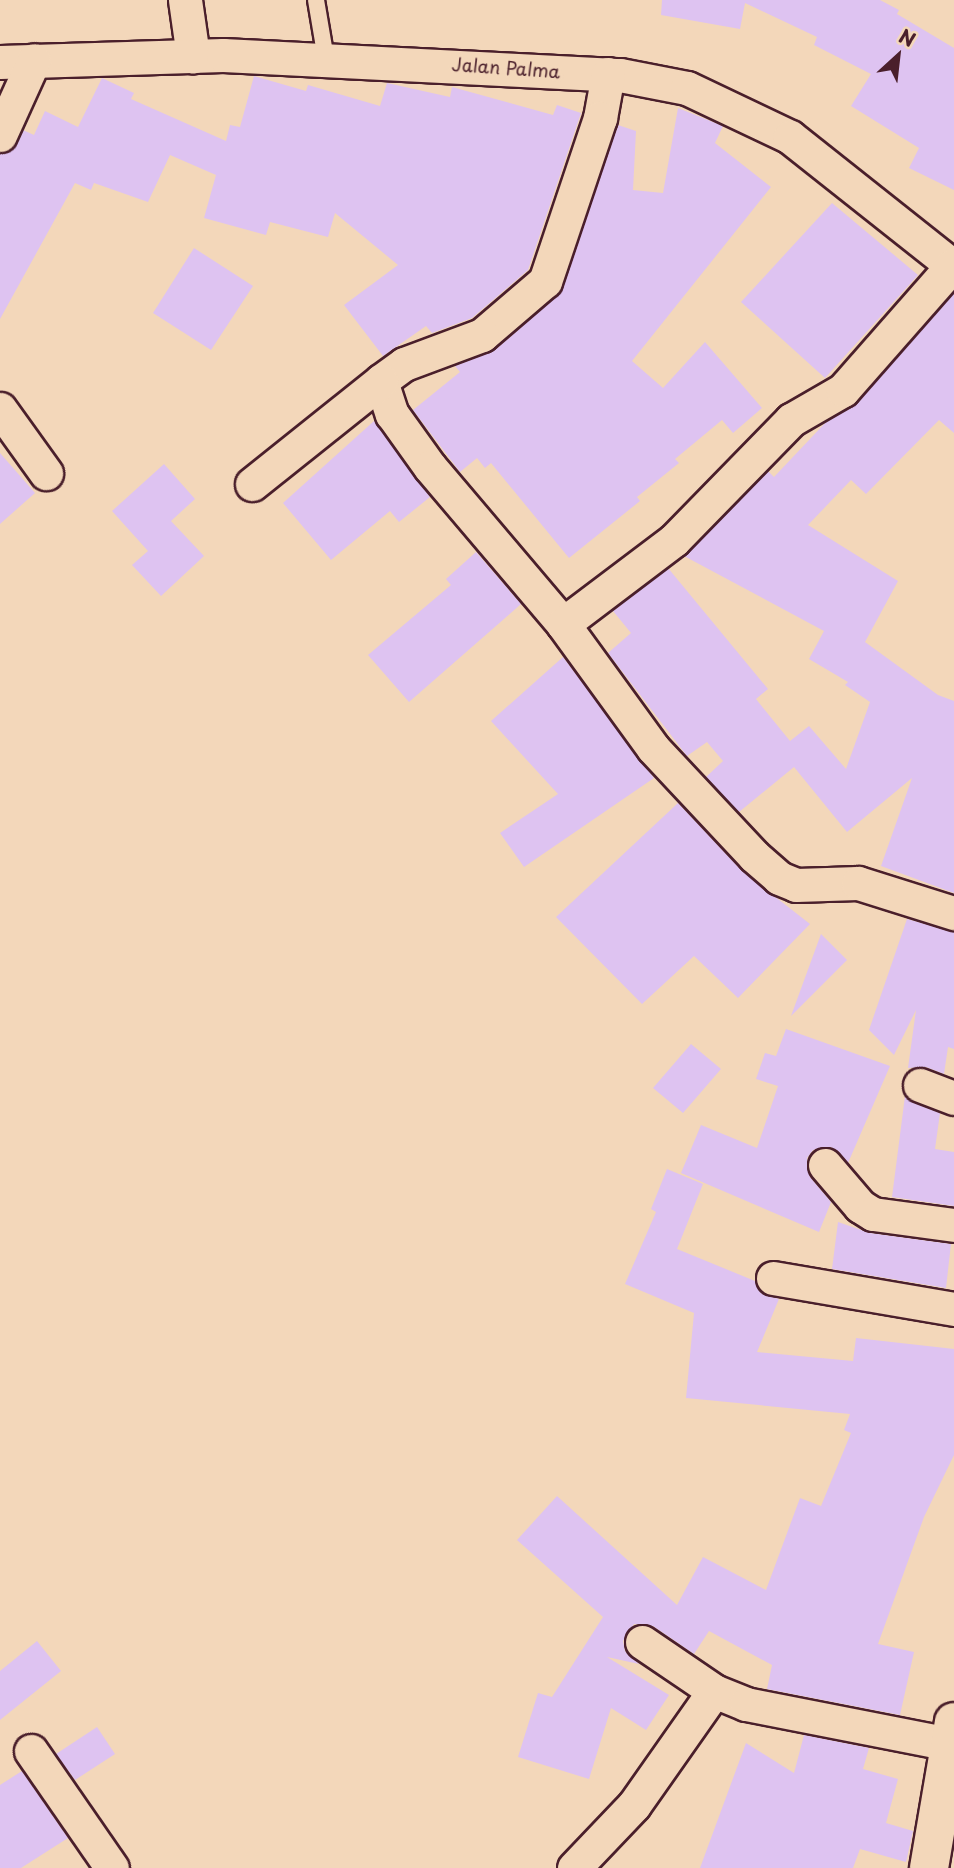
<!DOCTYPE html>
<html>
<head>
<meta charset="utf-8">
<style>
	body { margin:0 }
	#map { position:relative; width:954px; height:1868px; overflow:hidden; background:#f3d7ba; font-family:"Playpen Sans",sans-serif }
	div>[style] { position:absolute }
	.building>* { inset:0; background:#dec3f1 }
	.roads { filter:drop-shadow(2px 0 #4a1f2b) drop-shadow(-2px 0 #4a1f2b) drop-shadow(0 2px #4a1f2b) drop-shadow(0 -2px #4a1f2b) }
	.lane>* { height:16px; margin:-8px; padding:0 8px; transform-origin:8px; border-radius:8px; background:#f3d7ba }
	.street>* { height:33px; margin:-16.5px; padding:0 16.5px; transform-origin:16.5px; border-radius:16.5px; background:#f3d7ba }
	.highway>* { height:38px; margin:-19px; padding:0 19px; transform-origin:19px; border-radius:19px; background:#f3d7ba }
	span { translate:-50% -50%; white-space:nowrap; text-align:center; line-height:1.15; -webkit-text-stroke:6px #f3d7ba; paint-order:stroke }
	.street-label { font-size:18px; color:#4a1f2b }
	.north { position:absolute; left:863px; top:21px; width:70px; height:70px; -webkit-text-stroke:5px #f3d7ba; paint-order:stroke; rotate:27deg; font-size:19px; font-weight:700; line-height:28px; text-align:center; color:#4a1f2b }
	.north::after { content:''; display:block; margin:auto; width:24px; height:32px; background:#4a1f2b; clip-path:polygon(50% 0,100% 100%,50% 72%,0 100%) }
</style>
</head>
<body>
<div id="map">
	<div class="building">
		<i style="clip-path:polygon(662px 0,880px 0,899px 10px,897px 14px,954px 48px,954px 190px,909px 168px,919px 148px,851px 106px,871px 74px,814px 45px,817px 37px,745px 3px,740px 29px,661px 15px)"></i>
		<i style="clip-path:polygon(254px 76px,306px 91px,308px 85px,380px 106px,387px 83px,450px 97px,452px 87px,553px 115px,557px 105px,581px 113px,528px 270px,472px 318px,432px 333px,426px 326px,383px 356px,344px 305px,398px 265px,335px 213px,328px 237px,270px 222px,266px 235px,204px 218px,216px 175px,170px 155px,148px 202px,94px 183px,91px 190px,75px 183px,0 319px,0 154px,12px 150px,23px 130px,34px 135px,45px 111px,78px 127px,102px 78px,134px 93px,131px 99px,226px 141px,230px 125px,240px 127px)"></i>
		<i style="clip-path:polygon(678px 108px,723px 126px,715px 143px,771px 187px,632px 361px,663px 388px,705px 342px,762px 408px,733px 433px,722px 420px,675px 459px,679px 463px,637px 497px,640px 501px,569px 558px,491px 463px,485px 468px,477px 458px,460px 472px,413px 410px,460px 372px,455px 366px,495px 350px,558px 295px,618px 125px,636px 131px,633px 190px,663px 193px)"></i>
		<i style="clip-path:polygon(832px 203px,918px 275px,825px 378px,741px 302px)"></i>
		<i style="clip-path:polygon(194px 248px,253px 286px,211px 350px,153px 313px)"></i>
		<i style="clip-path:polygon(954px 293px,954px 433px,939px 420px,866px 494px,851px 480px,808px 525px,898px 581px,865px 642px,938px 695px,954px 701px,954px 893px,881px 866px,912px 778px,847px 832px,794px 767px,739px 812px,706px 777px,723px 761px,707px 742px,687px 756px,608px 653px,631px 633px,613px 611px,668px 568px,768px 689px,756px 699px,790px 741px,809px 726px,846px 769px,870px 702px,845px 685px,848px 682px,809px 659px,824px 631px,684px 556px,768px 471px,774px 477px,827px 421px,857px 403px)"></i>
		<i style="clip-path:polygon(374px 421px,430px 497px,399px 522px,390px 511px,331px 560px,283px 503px)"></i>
		<i style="clip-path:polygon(0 453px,35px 493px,0 524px)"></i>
		<i style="clip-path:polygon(164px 464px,195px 499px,171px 521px,204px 556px,161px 596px,132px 565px,148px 551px,112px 511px)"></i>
		<i style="clip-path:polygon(476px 552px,521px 604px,409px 702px,368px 655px,451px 585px,446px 579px)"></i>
		<i style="clip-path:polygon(563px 657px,654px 778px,524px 867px,500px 833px,558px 794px,491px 721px)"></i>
		<i style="clip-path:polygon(678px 803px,741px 870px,810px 924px,738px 998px,694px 956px,642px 1004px,556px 917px)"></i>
		<i style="clip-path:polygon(907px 919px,954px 932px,954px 1049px,948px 1047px,944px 1074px,926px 1067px,908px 1068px,916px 1010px,894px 1055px,869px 1030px)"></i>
		<i style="clip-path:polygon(821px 934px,847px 960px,791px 1016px)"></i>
		<i style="clip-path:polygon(786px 1029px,890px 1066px,848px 1163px,831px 1147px,813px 1150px,807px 1158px,810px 1177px,831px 1202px,819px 1232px,681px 1173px,701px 1125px,757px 1148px,778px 1086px,756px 1079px,765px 1053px,776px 1056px)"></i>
		<i style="clip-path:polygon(691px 1044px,721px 1069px,683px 1113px,653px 1088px)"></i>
		<i style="clip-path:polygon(905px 1096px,940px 1113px,935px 1149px,954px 1152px,954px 1206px,892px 1197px)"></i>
		<i style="clip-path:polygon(667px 1169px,703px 1184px,677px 1249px,755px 1281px,761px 1293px,779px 1299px,757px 1352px,853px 1361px,856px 1338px,954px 1349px,954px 1455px,924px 1517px,878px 1644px,914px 1652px,900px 1715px,767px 1689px,772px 1665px,709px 1631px,694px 1654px,653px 1626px,634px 1624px,623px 1641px,625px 1651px,639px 1664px,607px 1657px,669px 1695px,646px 1730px,611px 1708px,589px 1779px,518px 1757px,538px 1693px,552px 1697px,603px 1617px,517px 1540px,557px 1496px,677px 1605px,703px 1557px,766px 1590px,800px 1498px,821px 1506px,851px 1433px,844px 1430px,850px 1414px,686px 1398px,694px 1313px,625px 1284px,656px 1212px,651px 1209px)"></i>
		<i style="clip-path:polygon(838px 1222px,870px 1233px,951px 1244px,946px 1288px,832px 1269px)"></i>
		<i style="clip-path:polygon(37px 1641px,61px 1671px,0 1720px,0 1671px)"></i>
		<i style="clip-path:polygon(97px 1727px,115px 1754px,75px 1780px,56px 1754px)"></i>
		<i style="clip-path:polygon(804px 1735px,869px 1748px,863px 1769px,898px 1779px,886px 1823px,913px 1831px,906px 1862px,860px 1849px,853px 1868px,700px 1868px,746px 1743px,794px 1773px)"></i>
		<i style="clip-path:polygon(22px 1771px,68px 1838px,21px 1868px,0 1868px,0 1785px)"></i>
	</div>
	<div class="roads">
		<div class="lane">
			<i style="left:316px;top:0;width:60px;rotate:80.4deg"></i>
		</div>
		<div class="street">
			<i style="left:185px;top:0;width:57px;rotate:81.9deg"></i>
			<i style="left:0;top:62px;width:223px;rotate:-1.8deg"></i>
			<i style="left:223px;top:55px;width:398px;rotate:2.9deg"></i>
			<i style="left:620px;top:75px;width:68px;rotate:11deg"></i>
			<i style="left:687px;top:88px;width:114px;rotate:25.4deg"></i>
			<i style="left:790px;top:137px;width:209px;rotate:38.4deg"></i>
			<i style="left:608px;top:74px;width:45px;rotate:100.3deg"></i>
			<i style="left:600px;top:118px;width:172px;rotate:108.6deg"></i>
			<i style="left:545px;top:281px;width:83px;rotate:139.4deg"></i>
			<i style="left:482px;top:335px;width:83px;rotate:159.6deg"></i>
			<i style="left:404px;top:364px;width:29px;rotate:144deg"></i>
			<i style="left:381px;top:381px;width:35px;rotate:72deg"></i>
			<i style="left:392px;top:414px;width:65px;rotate:54.4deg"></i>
			<i style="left:430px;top:467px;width:206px;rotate:49.7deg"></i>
			<i style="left:563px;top:624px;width:153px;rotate:54deg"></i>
			<i style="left:653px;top:748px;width:148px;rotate:46.9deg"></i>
			<i style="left:754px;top:856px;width:33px;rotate:41deg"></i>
			<i style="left:779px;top:878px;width:18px;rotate:22deg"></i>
			<i style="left:796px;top:885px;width:62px;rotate:-1.8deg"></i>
			<i style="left:858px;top:883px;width:101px;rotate:17.4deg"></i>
			<i style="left:0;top:135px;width:82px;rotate:-65.6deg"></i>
			<i style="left:0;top:409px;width:79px;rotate:54.3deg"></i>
			<i style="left:252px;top:484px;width:165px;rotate:-38.6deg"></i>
			<i style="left:563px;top:624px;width:139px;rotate:-37.1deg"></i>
			<i style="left:674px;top:540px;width:168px;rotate:-45.7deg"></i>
			<i style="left:791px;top:420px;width:60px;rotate:-30deg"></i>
			<i style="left:843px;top:390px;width:167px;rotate:-48.7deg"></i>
			<i style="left:920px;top:1085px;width:36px;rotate:21deg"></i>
			<i style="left:825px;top:1165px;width:54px;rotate:49.5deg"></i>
			<i style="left:860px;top:1206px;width:15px;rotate:32deg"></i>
			<i style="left:873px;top:1214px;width:82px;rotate:7.7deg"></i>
			<i style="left:773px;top:1278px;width:184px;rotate:9.7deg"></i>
			<i style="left:642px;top:1642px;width:87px;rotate:34.2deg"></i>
			<i style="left:714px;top:1691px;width:35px;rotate:22deg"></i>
			<i style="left:746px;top:1704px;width:208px;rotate:11.1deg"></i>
			<i style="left:31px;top:1751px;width:142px;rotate:55.3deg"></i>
			<i style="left:574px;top:1868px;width:87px;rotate:-46.4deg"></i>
			<i style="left:634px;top:1805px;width:139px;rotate:-54.9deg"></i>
		</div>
		<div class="highway">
			<i style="left:929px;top:1868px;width:148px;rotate:-80.3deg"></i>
		</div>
	</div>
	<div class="street-label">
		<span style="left:506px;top:68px;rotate:4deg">Jalan Palma</span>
	</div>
	<div class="north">N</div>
</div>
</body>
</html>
